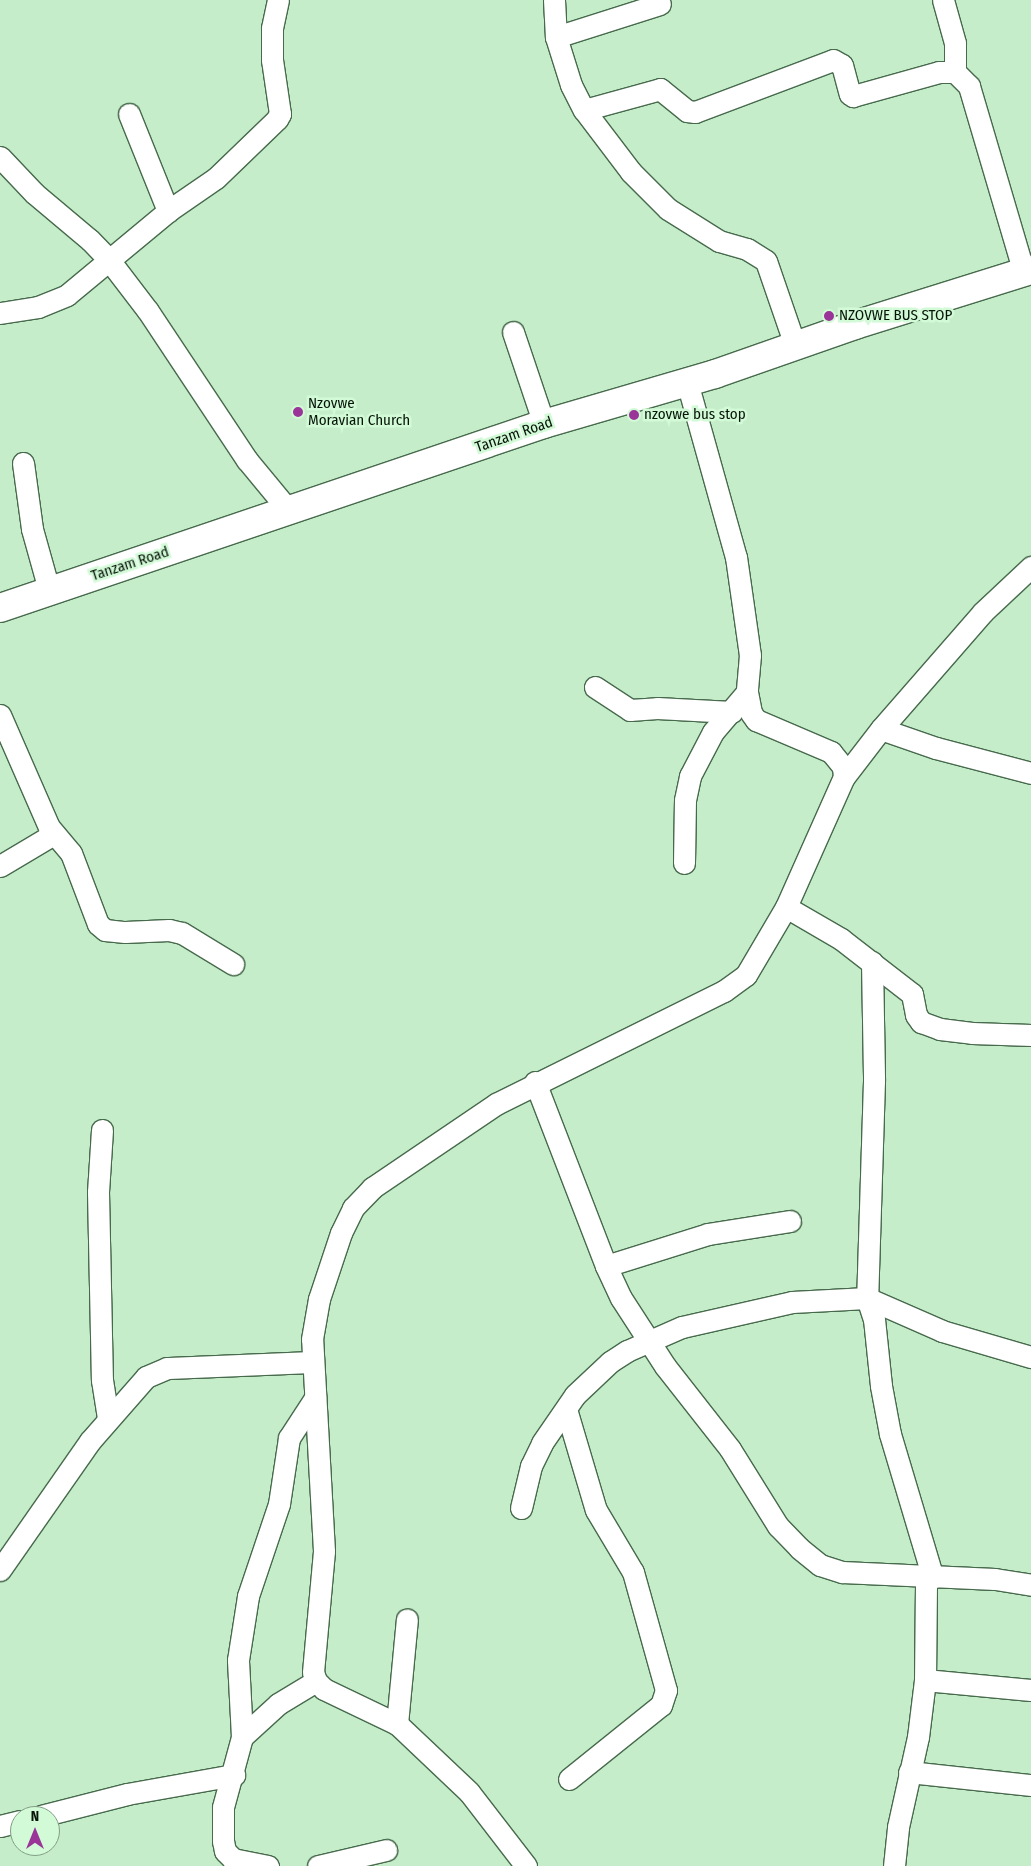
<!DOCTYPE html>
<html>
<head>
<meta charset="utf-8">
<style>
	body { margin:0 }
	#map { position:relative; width:1031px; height:1866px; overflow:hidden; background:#c5edca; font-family:"Fira Sans Condensed",sans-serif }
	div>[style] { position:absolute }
	.roads { filter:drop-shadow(1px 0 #476a4c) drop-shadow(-1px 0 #476a4c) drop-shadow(0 1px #476a4c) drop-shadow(0 -1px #476a4c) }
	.minor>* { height:21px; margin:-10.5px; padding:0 10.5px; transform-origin:10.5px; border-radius:10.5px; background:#fff }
	.highway>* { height:28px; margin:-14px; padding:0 14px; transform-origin:14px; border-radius:14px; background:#fff }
	.dots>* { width:14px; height:14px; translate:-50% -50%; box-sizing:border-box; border:2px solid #d2fad7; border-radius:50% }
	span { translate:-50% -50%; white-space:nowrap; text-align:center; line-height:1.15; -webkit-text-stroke:5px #d2fad7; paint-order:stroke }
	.poi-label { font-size:15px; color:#071509 }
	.left { translate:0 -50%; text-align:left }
	.street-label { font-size:15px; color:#071509 }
	.north { position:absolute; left:10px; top:1806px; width:50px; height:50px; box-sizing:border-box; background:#d2fad7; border:1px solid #819e85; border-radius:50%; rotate:0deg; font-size:14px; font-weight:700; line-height:20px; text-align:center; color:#071509 }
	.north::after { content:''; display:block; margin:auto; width:18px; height:22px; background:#9a3498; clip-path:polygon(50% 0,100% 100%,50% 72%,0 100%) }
</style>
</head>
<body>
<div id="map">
	<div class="roads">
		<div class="minor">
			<i style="left:554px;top:0;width:37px;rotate:87deg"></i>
			<i style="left:556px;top:37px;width:50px;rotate:72.6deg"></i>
			<i style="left:571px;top:85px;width:28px;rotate:63deg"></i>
			<i style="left:584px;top:110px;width:78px;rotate:52.8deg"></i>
			<i style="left:631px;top:172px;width:52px;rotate:45deg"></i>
			<i style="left:668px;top:209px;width:60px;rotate:32.1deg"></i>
			<i style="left:719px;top:241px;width:29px;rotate:16deg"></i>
			<i style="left:747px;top:249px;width:22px;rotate:32deg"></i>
			<i style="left:766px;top:261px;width:89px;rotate:71deg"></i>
			<i style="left:943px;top:0;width:45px;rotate:74.4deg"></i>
			<i style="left:955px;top:43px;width:29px;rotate:90deg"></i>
			<i style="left:556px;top:37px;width:109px;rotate:-17.6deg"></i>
			<i style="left:584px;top:110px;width:79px;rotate:-15.4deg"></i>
			<i style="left:660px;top:89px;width:35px;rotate:39deg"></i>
			<i style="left:687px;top:111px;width:8px;rotate:7deg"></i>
			<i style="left:695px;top:112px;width:147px;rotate:-20.6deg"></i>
			<i style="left:833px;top:60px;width:10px;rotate:29deg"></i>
			<i style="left:842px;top:65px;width:30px;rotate:75deg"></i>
			<i style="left:850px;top:94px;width:4px;rotate:34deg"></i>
			<i style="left:853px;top:96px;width:89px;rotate:-15.6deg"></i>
			<i style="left:939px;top:72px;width:16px"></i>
			<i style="left:955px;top:72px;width:20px;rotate:45deg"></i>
			<i style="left:969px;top:86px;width:195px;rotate:73.6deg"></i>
			<i style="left:129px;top:114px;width:105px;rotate:68.1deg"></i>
			<i style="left:0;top:157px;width:50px;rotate:46.6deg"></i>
			<i style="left:34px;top:193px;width:73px;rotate:40deg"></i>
			<i style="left:90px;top:240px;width:28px;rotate:46deg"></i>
			<i style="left:109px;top:260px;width:64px;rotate:52.6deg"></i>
			<i style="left:148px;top:311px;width:179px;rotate:56.4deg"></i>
			<i style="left:247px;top:460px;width:67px;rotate:50.4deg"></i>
			<i style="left:0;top:313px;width:38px;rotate:-9deg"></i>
			<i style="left:38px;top:307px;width:31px;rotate:-22deg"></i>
			<i style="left:67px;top:295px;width:131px;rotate:-39.7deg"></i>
			<i style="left:168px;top:211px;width:58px;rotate:-34.5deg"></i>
			<i style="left:216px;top:178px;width:85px;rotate:-44deg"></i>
			<i style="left:277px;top:119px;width:6px;rotate:-59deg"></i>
			<i style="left:280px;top:114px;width:55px;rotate:-98.4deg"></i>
			<i style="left:272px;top:60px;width:32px;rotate:-90deg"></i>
			<i style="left:272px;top:28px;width:29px;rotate:-78deg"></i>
			<i style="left:513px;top:332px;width:97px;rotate:71.4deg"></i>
			<i style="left:687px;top:382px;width:182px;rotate:74.4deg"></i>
			<i style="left:736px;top:557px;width:99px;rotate:81.9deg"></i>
			<i style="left:750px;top:655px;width:37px;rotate:95deg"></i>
			<i style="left:747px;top:692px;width:21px;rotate:79deg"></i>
			<i style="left:751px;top:713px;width:9px;rotate:54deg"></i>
			<i style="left:756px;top:720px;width:82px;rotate:23.1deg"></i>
			<i style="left:831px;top:752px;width:19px;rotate:51deg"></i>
			<i style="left:843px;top:767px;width:10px;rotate:84deg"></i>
			<i style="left:23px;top:463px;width:67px;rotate:82.2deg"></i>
			<i style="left:32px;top:529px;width:63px;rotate:74.4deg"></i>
			<i style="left:595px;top:687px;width:42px;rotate:33.3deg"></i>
			<i style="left:630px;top:710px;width:27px;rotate:-4deg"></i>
			<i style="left:657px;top:708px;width:75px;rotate:3.1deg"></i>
			<i style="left:0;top:715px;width:122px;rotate:66.4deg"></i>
			<i style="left:49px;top:827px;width:34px;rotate:50deg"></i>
			<i style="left:71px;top:853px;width:76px;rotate:69.2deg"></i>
			<i style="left:98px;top:924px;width:9px;rotate:41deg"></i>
			<i style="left:105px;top:930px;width:20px;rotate:6deg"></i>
			<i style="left:125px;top:932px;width:44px;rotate:-2.6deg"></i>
			<i style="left:169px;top:930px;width:13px;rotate:13deg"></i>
			<i style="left:182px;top:933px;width:60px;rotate:31.3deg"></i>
			<i style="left:881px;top:729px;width:58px;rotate:19.1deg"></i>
			<i style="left:936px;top:748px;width:98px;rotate:14.7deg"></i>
			<i style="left:684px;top:863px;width:63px;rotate:-89.1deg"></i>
			<i style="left:685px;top:800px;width:25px;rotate:-78deg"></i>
			<i style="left:690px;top:776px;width:50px;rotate:-62.4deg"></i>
			<i style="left:713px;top:732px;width:52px;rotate:-49.6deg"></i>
			<i style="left:0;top:866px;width:63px;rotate:-30.7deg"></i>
			<i style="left:786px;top:907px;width:64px;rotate:30.2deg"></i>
			<i style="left:841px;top:939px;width:90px;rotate:37.8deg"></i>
			<i style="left:912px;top:994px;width:21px;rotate:79deg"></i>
			<i style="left:916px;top:1015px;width:9px;rotate:54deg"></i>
			<i style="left:921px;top:1022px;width:20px;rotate:20deg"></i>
			<i style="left:940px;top:1029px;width:32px;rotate:7deg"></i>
			<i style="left:972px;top:1033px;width:59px;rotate:1.9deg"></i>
			<i style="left:872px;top:962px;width:119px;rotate:89deg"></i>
			<i style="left:874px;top:1081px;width:217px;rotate:91.8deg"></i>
			<i style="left:867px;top:1298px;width:22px;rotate:72deg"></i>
			<i style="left:874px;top:1319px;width:67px;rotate:84deg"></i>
			<i style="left:881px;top:1386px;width:49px;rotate:79.4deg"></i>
			<i style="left:890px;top:1434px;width:150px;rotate:73.4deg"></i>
			<i style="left:535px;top:1082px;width:197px;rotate:68.9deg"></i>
			<i style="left:606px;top:1266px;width:35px;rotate:65deg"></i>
			<i style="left:621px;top:1298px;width:81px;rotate:57.1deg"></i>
			<i style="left:665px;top:1366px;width:105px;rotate:51.9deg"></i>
			<i style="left:730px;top:1449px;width:91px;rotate:58.1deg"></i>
			<i style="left:778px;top:1526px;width:30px;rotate:46deg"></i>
			<i style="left:799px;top:1548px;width:27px;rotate:39deg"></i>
			<i style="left:820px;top:1565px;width:23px;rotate:18deg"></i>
			<i style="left:842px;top:1572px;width:153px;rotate:2.6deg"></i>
			<i style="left:995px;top:1579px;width:36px;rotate:9deg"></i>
			<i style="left:102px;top:1130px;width:62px;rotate:93.7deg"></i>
			<i style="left:98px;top:1192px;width:188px;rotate:88.8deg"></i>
			<i style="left:102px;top:1380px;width:39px;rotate:81deg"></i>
			<i style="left:606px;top:1266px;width:107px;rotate:-17.4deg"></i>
			<i style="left:708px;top:1234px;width:83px;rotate:-9deg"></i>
			<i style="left:566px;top:1409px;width:105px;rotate:73.5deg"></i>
			<i style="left:596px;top:1510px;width:72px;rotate:59.2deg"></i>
			<i style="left:633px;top:1572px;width:123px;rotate:74.4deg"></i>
			<i style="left:666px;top:1690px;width:16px;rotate:108deg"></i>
			<i style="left:661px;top:1705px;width:118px;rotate:141.2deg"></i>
			<i style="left:521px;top:1508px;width:43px;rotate:-76.6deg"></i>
			<i style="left:531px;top:1466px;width:25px;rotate:-64deg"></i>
			<i style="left:542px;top:1443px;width:58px;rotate:-55.5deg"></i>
			<i style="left:575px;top:1395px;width:48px;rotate:-43.3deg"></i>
			<i style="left:610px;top:1362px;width:20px;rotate:-33deg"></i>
			<i style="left:627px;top:1351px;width:60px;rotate:-23.6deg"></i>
			<i style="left:682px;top:1327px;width:113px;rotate:-12.8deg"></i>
			<i style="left:792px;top:1302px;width:75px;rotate:-3.1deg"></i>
			<i style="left:867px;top:1298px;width:82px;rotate:23.7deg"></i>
			<i style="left:942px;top:1331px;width:93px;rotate:16.3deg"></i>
			<i style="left:0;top:1570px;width:157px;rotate:-55.1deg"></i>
			<i style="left:90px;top:1441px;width:85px;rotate:-48.8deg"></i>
			<i style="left:146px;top:1377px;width:23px;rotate:-23deg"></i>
			<i style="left:167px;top:1368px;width:146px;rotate:-2.4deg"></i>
			<i style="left:925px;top:1680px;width:106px;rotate:5.4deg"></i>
			<i style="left:397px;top:1724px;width:105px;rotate:-84.6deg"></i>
			<i style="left:242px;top:1737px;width:49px;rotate:-42.5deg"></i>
			<i style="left:278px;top:1704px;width:44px;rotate:-31.2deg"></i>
			<i style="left:909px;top:1772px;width:123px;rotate:6.1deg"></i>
			<i style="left:41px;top:1816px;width:89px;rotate:-14.3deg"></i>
			<i style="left:127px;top:1794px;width:109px;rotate:-10.1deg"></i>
			<i style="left:0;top:1826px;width:21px;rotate:-14deg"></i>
			<i style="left:268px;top:1866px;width:36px;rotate:-169deg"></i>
			<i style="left:233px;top:1859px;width:11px;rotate:-135deg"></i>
			<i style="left:225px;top:1851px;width:10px;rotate:-101deg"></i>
			<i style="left:223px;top:1841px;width:34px;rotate:-90deg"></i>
			<i style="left:223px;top:1807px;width:73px;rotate:-74.8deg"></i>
			<i style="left:242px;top:1737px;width:77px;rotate:-93deg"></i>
			<i style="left:238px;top:1660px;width:65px;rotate:-81.1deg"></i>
			<i style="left:248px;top:1596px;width:97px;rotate:-71.4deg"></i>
			<i style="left:279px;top:1504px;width:67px;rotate:-81.4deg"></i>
			<i style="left:289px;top:1438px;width:48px;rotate:-57deg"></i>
			<i style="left:318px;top:1866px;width:70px;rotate:-13.2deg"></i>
			<i style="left:526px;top:1866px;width:93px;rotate:-127.6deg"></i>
			<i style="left:469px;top:1792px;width:99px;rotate:-136.6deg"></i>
			<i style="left:397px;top:1724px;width:81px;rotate:-154.4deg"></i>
			<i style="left:324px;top:1689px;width:11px;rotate:-135deg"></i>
			<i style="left:316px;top:1681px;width:9px;rotate:-108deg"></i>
			<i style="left:313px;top:1672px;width:121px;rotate:-84.8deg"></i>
			<i style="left:324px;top:1551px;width:212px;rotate:-93.2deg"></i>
			<i style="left:312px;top:1339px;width:41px;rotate:-80.1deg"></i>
			<i style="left:319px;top:1299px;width:70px;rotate:-71.6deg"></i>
			<i style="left:341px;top:1233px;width:28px;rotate:-64deg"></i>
			<i style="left:353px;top:1208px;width:28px;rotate:-46deg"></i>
			<i style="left:372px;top:1188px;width:150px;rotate:-34.1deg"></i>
			<i style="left:496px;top:1104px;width:254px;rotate:-26.4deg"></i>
			<i style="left:724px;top:991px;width:27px;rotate:-36deg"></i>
			<i style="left:746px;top:975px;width:79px;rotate:-59.5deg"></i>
			<i style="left:786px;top:907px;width:142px;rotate:-66deg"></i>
			<i style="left:844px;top:777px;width:61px;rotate:-52.4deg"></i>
			<i style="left:881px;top:729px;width:155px;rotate:-48.9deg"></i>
			<i style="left:983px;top:612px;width:66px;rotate:-43.2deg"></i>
			<i style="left:894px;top:1866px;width:39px;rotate:-84deg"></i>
			<i style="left:898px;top:1827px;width:92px;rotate:-77.5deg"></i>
			<i style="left:918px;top:1737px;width:57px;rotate:-83deg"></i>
			<i style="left:925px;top:1680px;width:103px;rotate:-89.4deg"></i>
		</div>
		<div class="highway">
			<i style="left:0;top:608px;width:574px;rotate:-18.69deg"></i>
			<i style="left:544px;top:424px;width:178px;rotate:-16.3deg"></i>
			<i style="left:715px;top:374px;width:148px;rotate:-19.3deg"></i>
			<i style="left:855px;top:325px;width:184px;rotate:-17.4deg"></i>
		</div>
	</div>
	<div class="dots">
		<i style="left:829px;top:316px;background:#9a3498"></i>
		<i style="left:298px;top:412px;background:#9a3498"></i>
		<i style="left:634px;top:415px;background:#9a3498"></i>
	</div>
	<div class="poi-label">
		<span class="left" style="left:839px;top:316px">NZOVWE BUS STOP</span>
		<span class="left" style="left:308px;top:412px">Nzovwe<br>Moravian Church</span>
		<span class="left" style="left:644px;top:415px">nzovwe bus stop</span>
	</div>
	<div class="street-label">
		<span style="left:514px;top:435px;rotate:-19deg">Tanzam Road</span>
		<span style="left:130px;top:564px;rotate:-18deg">Tanzam Road</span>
	</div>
	<div class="north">N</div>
</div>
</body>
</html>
